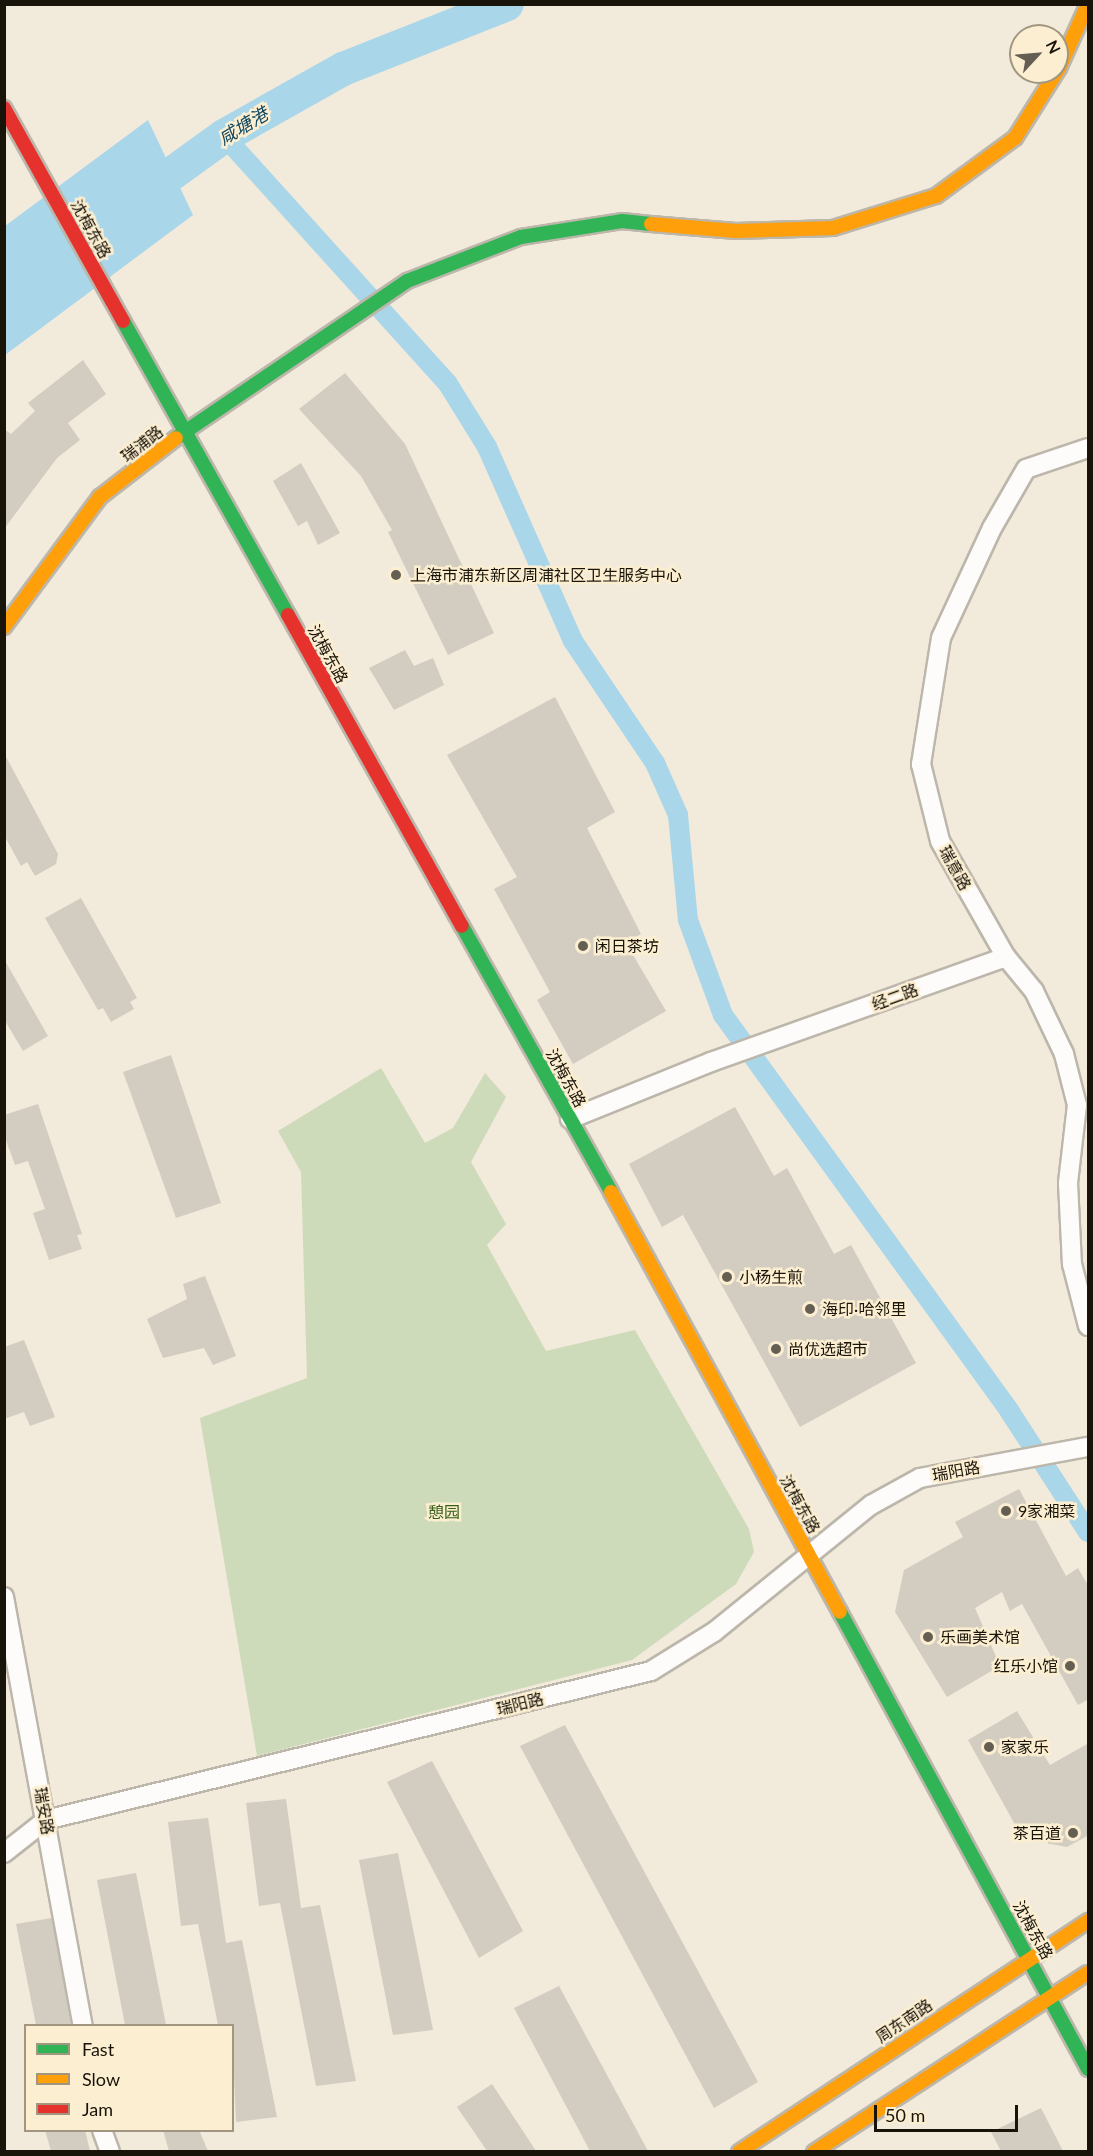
<!DOCTYPE html>
<html>
<head>
<meta charset="utf-8">
<style>
	body { margin:0 }
	#map { position:relative; width:1093px; height:2156px; overflow:hidden; background:#f2eadb; font-family:Lato,"Noto Sans SC",sans-serif }
	div>[style] { position:absolute }
	.green>* { inset:0; background:#cedbba }
	.water>* { inset:0; background:#aad6ea }
	.canal>* { height:20px; margin:-10px; padding:0 10px; transform-origin:10px; border-radius:10px; background:#aad6ea }
	.river>* { height:34px; margin:-17px; padding:0 17px; transform-origin:17px; border-radius:17px; background:#aad6ea }
	.building>* { inset:0; background:#d3ccc0 }
	.roads { filter:drop-shadow(2px 0 #bcb6ab) drop-shadow(-2px 0 #bcb6ab) drop-shadow(0 2px #bcb6ab) drop-shadow(0 -2px #bcb6ab) }
	.street>* { height:18px; margin:-9px; padding:0 9px; transform-origin:9px; border-radius:9px; background:#fdfcfa }
	.fast>* { height:14px; margin:-7px; padding:0 7px; transform-origin:7px; border-radius:7px; background:#30b455 }
	.slow>* { height:14px; margin:-7px; padding:0 7px; transform-origin:7px; border-radius:7px; background:#ff9f0a }
	.jam>* { height:14px; margin:-7px; padding:0 7px; transform-origin:7px; border-radius:7px; background:#e5322d }
	.dots>* { width:16px; height:16px; translate:-50% -50%; box-sizing:border-box; border:3px solid #fceed1; border-radius:50% }
	span { translate:-50% -50%; white-space:nowrap; text-align:center; line-height:1.15; -webkit-text-stroke:5px #fceed1; paint-order:stroke }
	.street-label { font-size:16px; color:#19140a }
	.poi-label { font-size:16px; color:#19140a }
	.left { translate:0 -50%; text-align:left }
	.right { translate:-100% -50%; text-align:right }
	.park-label { font-size:16px; color:#376016 }
	.water-label { font-size:18px; color:#11485f; font-style:italic }
	.frame { position:absolute; inset:0; border:6px solid #19140a; pointer-events:none }
	.legend { position:absolute; left:24px; top:2024px; width:210px; height:108px; box-sizing:border-box; background:#fceed1; border:2px solid #a19781; margin:0; padding:8px 10px; list-style:none; font-size:18px; color:#19140a }
	.legend li { display:flex; align-items:center; gap:12px; height:30px }
	.legend b { width:30px; border:2px solid #a19781 }
	.north { position:absolute; left:1009px; top:24px; width:60px; height:60px; box-sizing:border-box; background:#fceed1; border:2px solid #a19781; border-radius:50%; rotate:64deg; font-size:16px; font-weight:700; line-height:24px; text-align:center; color:#19140a }
	.north::after { content:''; display:block; margin:auto; width:21px; height:27px; background:#655f53; clip-path:polygon(50% 0,100% 100%,50% 72%,0 100%) }
	.scale { position:absolute; left:874px; top:2105px; width:144px; height:27px; box-sizing:border-box; border:3px solid #19140a; border-top:0; padding-left:8px; font-size:18px; line-height:21px; white-space:nowrap; color:#19140a; -webkit-text-stroke:4px #fceed1; paint-order:stroke }
</style>
</head>
<body>
<div id="map">
	<div class="green">
		<i style="clip-path:polygon(381px 1068px,425px 1143px,453px 1128px,485px 1073px,506px 1097px,471px 1162px,506px 1224px,487px 1245px,546px 1351px,635px 1330px,749px 1529px,754px 1552px,736px 1584px,632px 1660px,257px 1756px,200px 1418px,307px 1378px,301px 1172px,278px 1131px)"></i>
	</div>
	<div class="water">
		<i style="clip-path:polygon(148px 120px,193px 215px,5px 355px,5px 226px)"></i>
	</div>
	<div class="canal">
		<i style="left:224px;top:136px;width:334px;rotate:47.9deg"></i>
		<i style="left:448px;top:384px;width:74px;rotate:58.2deg"></i>
		<i style="left:487px;top:447px;width:212px;rotate:66.1deg"></i>
		<i style="left:573px;top:641px;width:147px;rotate:56.1deg"></i>
		<i style="left:655px;top:763px;width:57px;rotate:66.1deg"></i>
		<i style="left:678px;top:815px;width:105px;rotate:84.6deg"></i>
		<i style="left:688px;top:920px;width:101px;rotate:69.8deg"></i>
		<i style="left:723px;top:1015px;width:490px;rotate:54.1deg"></i>
		<i style="left:1010px;top:1412px;width:143px;rotate:57deg"></i>
	</div>
	<div class="river">
		<i style="left:134px;top:201px;width:111px;rotate:-35.8deg"></i>
		<i style="left:224px;top:136px;width:137px;rotate:-29.4deg"></i>
		<i style="left:343px;top:69px;width:176px;rotate:-21.6deg"></i>
	</div>
	<div class="building">
		<i style="clip-path:polygon(83px 360px,106px 394px,68px 423px,80px 440px,57px 458px,4px 529px,4px 429px,11px 434px,35px 411px,28px 403px)"></i>
		<i style="clip-path:polygon(345px 373px,405px 444px,494px 633px,448px 655px,388px 532px,392px 530px,361px 476px,299px 409px)"></i>
		<i style="clip-path:polygon(301px 463px,340px 533px,318px 545px,307px 521px,298px 526px,273px 481px)"></i>
		<i style="clip-path:polygon(405px 650px,414px 666px,433px 658px,444px 685px,394px 710px,369px 668px)"></i>
		<i style="clip-path:polygon(555px 697px,615px 812px,587px 828px,641px 934px,626px 943px,666px 1011px,573px 1064px,537px 1000px,550px 992px,494px 889px,517px 877px,447px 755px)"></i>
		<i style="clip-path:polygon(4px 753px,58px 854px,56px 864px,35px 876px,27px 862px,21px 866px,4px 835px)"></i>
		<i style="clip-path:polygon(81px 898px,137px 998px,130px 1002px,134px 1009px,111px 1022px,103px 1008px,98px 1010px,45px 918px)"></i>
		<i style="clip-path:polygon(4px 959px,48px 1036px,23px 1051px,4px 1019px)"></i>
		<i style="clip-path:polygon(171px 1055px,221px 1203px,176px 1218px,123px 1072px)"></i>
		<i style="clip-path:polygon(38px 1104px,82px 1234px,77px 1235px,82px 1249px,49px 1260px,33px 1213px,45px 1209px,28px 1161px,15px 1165px,4px 1135px,4px 1115px)"></i>
		<i style="clip-path:polygon(735px 1107px,774px 1176px,787px 1168px,834px 1254px,851px 1245px,916px 1363px,800px 1427px,683px 1215px,662px 1227px,629px 1164px)"></i>
		<i style="clip-path:polygon(205px 1276px,236px 1356px,213px 1365px,204px 1348px,163px 1358px,147px 1319px,187px 1299px,183px 1284px)"></i>
		<i style="clip-path:polygon(24px 1340px,55px 1417px,30px 1426px,24px 1412px,4px 1419px,4px 1347px)"></i>
		<i style="clip-path:polygon(1019px 1489px,1066px 1576px,1078px 1568px,1089px 1587px,1089px 1699px,1078px 1705px,1022px 1604px,1010px 1611px,1002px 1592px,975px 1608px,1000px 1666px,947px 1697px,895px 1612px,904px 1570px,963px 1537px,955px 1522px)"></i>
		<i style="clip-path:polygon(1017px 1711px,1050px 1765px,1089px 1743px,1089px 1835px,1067px 1847px,1023px 1839px,968px 1740px)"></i>
		<i style="clip-path:polygon(565px 1725px,758px 2082px,714px 2108px,520px 1746px)"></i>
		<i style="clip-path:polygon(432px 1761px,523px 1931px,479px 1958px,387px 1782px)"></i>
		<i style="clip-path:polygon(286px 1799px,301px 1908px,320px 1905px,356px 2081px,316px 2086px,280px 1903px,259px 1906px,246px 1803px)"></i>
		<i style="clip-path:polygon(208px 1818px,226px 1943px,242px 1940px,277px 2117px,236px 2122px,232px 2025px,218px 2025px,198px 1924px,181px 1926px,168px 1822px)"></i>
		<i style="clip-path:polygon(398px 1853px,433px 2030px,393px 2035px,359px 1860px)"></i>
		<i style="clip-path:polygon(136px 1873px,166px 2025px,125px 2025px,97px 1880px)"></i>
		<i style="clip-path:polygon(52px 1918px,71px 2025px,36px 2025px,16px 1924px)"></i>
		<i style="clip-path:polygon(559px 1986px,648px 2151px,590px 2151px,514px 2008px)"></i>
		<i style="clip-path:polygon(492px 2084px,536px 2151px,487px 2151px,457px 2107px)"></i>
		<i style="clip-path:polygon(1041px 2108px,1063px 2151px,1001px 2151px,991px 2132px)"></i>
		<i style="clip-path:polygon(45px 2130px,85px 2130px,90px 2151px,51px 2151px)"></i>
		<i style="clip-path:polygon(163px 2130px,199px 2130px,208px 2151px,169px 2151px)"></i>
	</div>
	<div class="roads">
		<div class="street">
			<i style="left:1088px;top:448px;width:65px;rotate:161.3deg"></i>
			<i style="left:1026px;top:469px;width:68px;rotate:120deg"></i>
			<i style="left:992px;top:528px;width:121px;rotate:114.9deg"></i>
			<i style="left:941px;top:638px;width:128px;rotate:99deg"></i>
			<i style="left:921px;top:764px;width:79px;rotate:76.1deg"></i>
			<i style="left:940px;top:841px;width:133px;rotate:60.4deg"></i>
			<i style="left:1006px;top:957px;width:44px;rotate:50.5deg"></i>
			<i style="left:1034px;top:991px;width:70px;rotate:64.5deg"></i>
			<i style="left:1064px;top:1054px;width:53px;rotate:75.7deg"></i>
			<i style="left:1077px;top:1105px;width:79px;rotate:96.6deg"></i>
			<i style="left:1068px;top:1183px;width:81px;rotate:87.2deg"></i>
			<i style="left:1072px;top:1264px;width:64px;rotate:75.5deg"></i>
			<i style="left:570px;top:1119px;width:152px;rotate:-22deg"></i>
			<i style="left:711px;top:1062px;width:313px;rotate:-19.6deg"></i>
			<i style="left:4px;top:1597px;width:436px;rotate:79.6deg"></i>
			<i style="left:4px;top:1853px;width:53px;rotate:-38.2deg"></i>
			<i style="left:46px;top:1820px;width:623px;rotate:-13.84deg"></i>
			<i style="left:651px;top:1671px;width:74px;rotate:-31.8deg"></i>
			<i style="left:714px;top:1632px;width:202px;rotate:-39deg"></i>
			<i style="left:871px;top:1505px;width:56px;rotate:-28.9deg"></i>
			<i style="left:920px;top:1478px;width:171px;rotate:-10.5deg"></i>
			<i style="left:102px;top:2130px;width:23px;rotate:70deg"></i>
		</div>
		<div class="fast">
			<i style="left:123px;top:321px;width:337px;rotate:60.7deg"></i>
			<i style="left:176px;top:438px;width:279px;rotate:-34.2deg"></i>
			<i style="left:407px;top:281px;width:122px;rotate:-21.1deg"></i>
			<i style="left:521px;top:237px;width:102px;rotate:-9deg"></i>
			<i style="left:622px;top:221px;width:29px;rotate:6deg"></i>
			<i style="left:462px;top:926px;width:305px;rotate:60.7deg"></i>
			<i style="left:840px;top:1612px;width:520px;rotate:61.51deg"></i>
		</div>
		<div class="slow">
			<i style="left:651px;top:224px;width:85px;rotate:4.7deg"></i>
			<i style="left:736px;top:231px;width:97px;rotate:-1.8deg"></i>
			<i style="left:833px;top:228px;width:108px;rotate:-17.3deg"></i>
			<i style="left:936px;top:196px;width:98px;rotate:-36.3deg"></i>
			<i style="left:1015px;top:138px;width:83px;rotate:-57.8deg"></i>
			<i style="left:1059px;top:68px;width:70px;rotate:-65.6deg"></i>
			<i style="left:4px;top:627px;width:162px;rotate:-53.6deg"></i>
			<i style="left:100px;top:497px;width:96px;rotate:-37.8deg"></i>
			<i style="left:611px;top:1192px;width:478px;rotate:61.4deg"></i>
			<i style="left:739px;top:2152px;width:419px;rotate:-33.5deg"></i>
			<i style="left:814px;top:2152px;width:327px;rotate:-33.2deg"></i>
		</div>
		<div class="jam">
			<i style="left:4px;top:108px;width:244px;rotate:60.8deg"></i>
			<i style="left:288px;top:615px;width:356px;rotate:60.8deg"></i>
		</div>
	</div>
	<div class="dots">
		<i style="left:396px;top:575px;background:#655f53"></i>
		<i style="left:583px;top:946px;background:#655f53"></i>
		<i style="left:727px;top:1277px;background:#655f53"></i>
		<i style="left:810px;top:1309px;background:#655f53"></i>
		<i style="left:776px;top:1349px;background:#655f53"></i>
		<i style="left:1006px;top:1511px;background:#655f53"></i>
		<i style="left:928px;top:1637px;background:#655f53"></i>
		<i style="left:1070px;top:1666px;background:#655f53"></i>
		<i style="left:989px;top:1747px;background:#655f53"></i>
		<i style="left:1073px;top:1833px;background:#655f53"></i>
	</div>
	<div class="street-label">
		<span style="left:91px;top:229px;rotate:61deg">沈梅东路</span>
		<span style="left:142px;top:444px;rotate:-38deg">瑞浦路</span>
		<span style="left:328px;top:654px;rotate:61deg">沈梅东路</span>
		<span style="left:955px;top:868px;rotate:61deg">瑞意路</span>
		<span style="left:895px;top:997px;rotate:-20deg">经二路</span>
		<span style="left:566px;top:1078px;rotate:61deg">沈梅东路</span>
		<span style="left:956px;top:1471px;rotate:-10deg">瑞阳路</span>
		<span style="left:800px;top:1504px;rotate:61deg">沈梅东路</span>
		<span style="left:520px;top:1704px;rotate:-14deg">瑞阳路</span>
		<span style="left:44px;top:1811px;rotate:80deg">瑞安路</span>
		<span style="left:1033px;top:1930px;rotate:61deg">沈梅东路</span>
		<span style="left:904px;top:2021px;rotate:-34deg">周东南路</span>
	</div>
	<div class="poi-label">
		<span class="left" style="left:410px;top:575px">上海市浦东新区周浦社区卫生服务中心</span>
		<span class="left" style="left:595px;top:946px">闲日茶坊</span>
		<span class="left" style="left:739px;top:1277px">小杨生煎</span>
		<span class="left" style="left:822px;top:1309px">海印·哈邻里</span>
		<span class="left" style="left:788px;top:1349px">尚优选超市</span>
		<span class="left" style="left:1018px;top:1511px">9家湘菜</span>
		<span class="left" style="left:940px;top:1637px">乐画美术馆</span>
		<span class="right" style="left:1058px;top:1666px">红乐小馆</span>
		<span class="left" style="left:1001px;top:1747px">家家乐</span>
		<span class="right" style="left:1061px;top:1833px">茶百道</span>
	</div>
	<div class="park-label">
		<span style="left:444px;top:1512px">憩园</span>
	</div>
	<div class="water-label">
		<span style="left:243px;top:126px;rotate:-31deg">咸塘港</span>
	</div>
	<div class="frame"></div>
	<ul class="legend">
	<li><b style="height:8px;background:#30b455"></b>Fast</li>
	<li><b style="height:8px;background:#ff9f0a"></b>Slow</li>
	<li><b style="height:8px;background:#e5322d"></b>Jam</li>
	</ul>
	<div class="north">N</div>
	<div class="scale">50 m</div>
</div>
</body>
</html>
